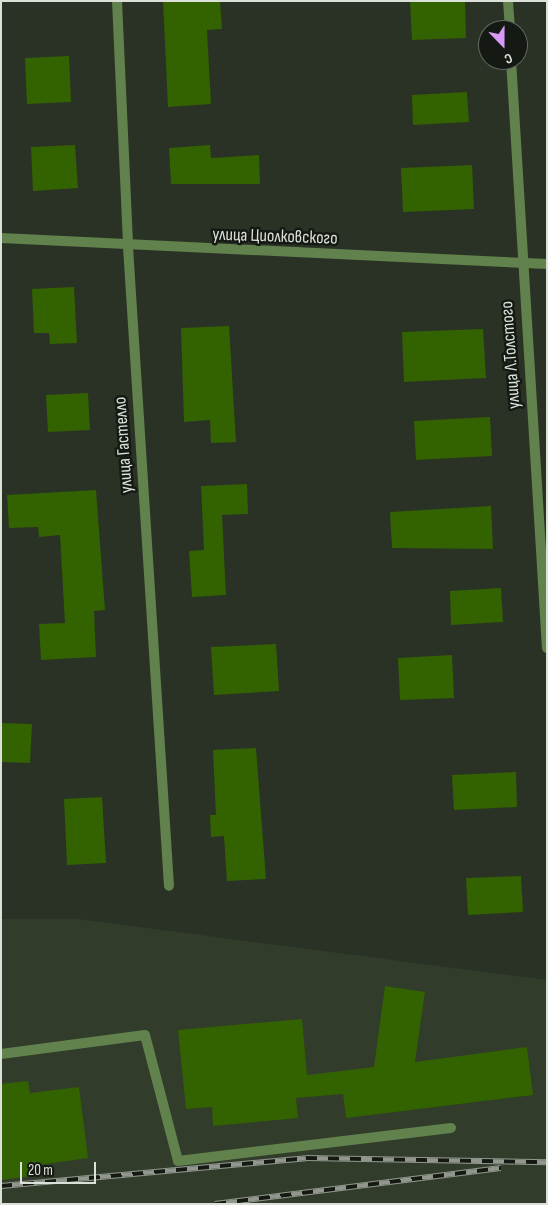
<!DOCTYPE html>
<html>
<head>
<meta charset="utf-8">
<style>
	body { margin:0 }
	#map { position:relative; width:548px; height:1205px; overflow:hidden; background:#2a3225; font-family:"Sofia Sans Condensed",sans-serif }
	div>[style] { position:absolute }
	.built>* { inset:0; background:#313c2b }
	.building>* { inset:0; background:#336200 }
	.service>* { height:10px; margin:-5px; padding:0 5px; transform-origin:5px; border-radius:5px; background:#61814d }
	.minor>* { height:10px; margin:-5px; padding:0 5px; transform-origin:5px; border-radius:5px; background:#61814d }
	.rail>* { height:5.5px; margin-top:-2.75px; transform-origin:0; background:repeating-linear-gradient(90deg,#151913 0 11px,#91978d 0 22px); box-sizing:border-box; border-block:1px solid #91978d }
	span { translate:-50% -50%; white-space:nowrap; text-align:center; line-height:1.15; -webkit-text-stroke:5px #151913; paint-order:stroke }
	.street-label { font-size:18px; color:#dbe0d8 }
	.frame { position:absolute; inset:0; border:2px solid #dbe0d8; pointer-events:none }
	.north { position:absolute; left:478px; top:20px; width:50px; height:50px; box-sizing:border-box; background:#151913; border:1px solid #646962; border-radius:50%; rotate:158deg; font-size:14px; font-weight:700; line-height:20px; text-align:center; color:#dbe0d8 }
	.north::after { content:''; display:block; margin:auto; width:18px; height:22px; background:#d99af7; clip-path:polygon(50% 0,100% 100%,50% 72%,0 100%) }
	.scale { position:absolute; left:20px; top:1162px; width:76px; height:22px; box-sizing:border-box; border:2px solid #dbe0d8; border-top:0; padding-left:6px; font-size:15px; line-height:18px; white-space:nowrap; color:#dbe0d8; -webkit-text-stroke:4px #151913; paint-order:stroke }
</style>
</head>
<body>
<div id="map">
	<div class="built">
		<i style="clip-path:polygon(1px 919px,78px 919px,547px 980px,547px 1204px,1px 1204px)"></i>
	</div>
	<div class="building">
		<i style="clip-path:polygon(163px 1px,220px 1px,222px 29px,207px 30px,211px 104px,168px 107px)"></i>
		<i style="clip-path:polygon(465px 1px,466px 38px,412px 40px,410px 2px)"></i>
		<i style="clip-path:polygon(69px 56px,71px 102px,27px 104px,25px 58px)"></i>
		<i style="clip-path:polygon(467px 92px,469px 122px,413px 125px,412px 95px)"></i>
		<i style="clip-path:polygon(75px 145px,78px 188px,33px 191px,31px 147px)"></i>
		<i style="clip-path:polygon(210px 145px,211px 158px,259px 155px,260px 184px,171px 184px,169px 148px)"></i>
		<i style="clip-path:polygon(472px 165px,474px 209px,403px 212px,401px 168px)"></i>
		<i style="clip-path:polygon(74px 287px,77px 343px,50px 344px,49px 333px,34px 333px,32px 289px)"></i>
		<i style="clip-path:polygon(229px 326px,236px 442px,211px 443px,210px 420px,184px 422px,181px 328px)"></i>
		<i style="clip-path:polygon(483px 329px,486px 378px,404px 382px,402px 332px)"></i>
		<i style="clip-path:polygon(88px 393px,90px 430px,48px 432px,46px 395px)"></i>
		<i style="clip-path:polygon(490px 417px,492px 456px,416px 460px,414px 421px)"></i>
		<i style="clip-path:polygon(247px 484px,248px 514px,222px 515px,226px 595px,192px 597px,189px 551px,204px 550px,201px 486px)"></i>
		<i style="clip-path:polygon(96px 490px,105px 610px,94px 611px,96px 657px,41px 660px,39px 624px,65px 623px,60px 535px,39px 537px,38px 527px,9px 528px,7px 495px)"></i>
		<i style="clip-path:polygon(491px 506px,493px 549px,392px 548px,390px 512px)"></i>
		<i style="clip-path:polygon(501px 588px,503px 622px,451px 625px,450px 591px)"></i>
		<i style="clip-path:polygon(276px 644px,279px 691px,214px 695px,211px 647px)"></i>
		<i style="clip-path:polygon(452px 655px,454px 698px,400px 700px,398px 658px)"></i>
		<i style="clip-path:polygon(1px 723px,32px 724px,30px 763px,1px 762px)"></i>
		<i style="clip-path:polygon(256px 748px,266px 879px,227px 881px,224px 836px,211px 837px,210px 815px,216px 815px,213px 750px)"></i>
		<i style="clip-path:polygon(516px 772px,517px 807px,454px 810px,452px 775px)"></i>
		<i style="clip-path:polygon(102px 797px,106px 863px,67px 865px,64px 799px)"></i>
		<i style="clip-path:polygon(521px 876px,523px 912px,468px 915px,466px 878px)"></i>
		<i style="clip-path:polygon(385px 986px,425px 992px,415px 1062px,527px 1047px,533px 1095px,346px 1118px,343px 1094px,296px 1098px,298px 1118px,213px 1126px,212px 1107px,186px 1109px,178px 1030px,302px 1019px,307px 1075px,374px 1067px)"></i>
		<i style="clip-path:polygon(28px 1081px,30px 1093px,79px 1087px,88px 1158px,39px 1165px,40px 1175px,1px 1180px,1px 1084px)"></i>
	</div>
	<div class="service">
		<i style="left:1px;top:1054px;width:145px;rotate:-7.5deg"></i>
		<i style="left:145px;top:1035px;width:130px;rotate:75.3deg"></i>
		<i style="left:178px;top:1161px;width:275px;rotate:-6.9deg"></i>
	</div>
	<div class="minor">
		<i style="left:117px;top:1px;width:246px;rotate:87.4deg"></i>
		<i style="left:128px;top:247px;width:640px;rotate:86.33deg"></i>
		<i style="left:508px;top:1px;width:29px;rotate:86deg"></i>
		<i style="left:511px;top:60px;width:589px;rotate:86.5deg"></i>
		<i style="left:1px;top:238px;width:547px;rotate:2.73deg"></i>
	</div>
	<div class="rail">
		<i style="left:1px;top:1186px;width:306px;rotate:-5.2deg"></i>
		<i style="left:306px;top:1158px;width:241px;rotate:1deg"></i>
		<i style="left:215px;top:1204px;width:288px;rotate:-7.2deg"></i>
	</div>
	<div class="street-label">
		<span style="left:275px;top:237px;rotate:2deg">улица Циолковского</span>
		<span style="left:511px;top:355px;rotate:-94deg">улица Л.Толстого</span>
		<span style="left:124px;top:445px;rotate:-94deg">улица Гастелло</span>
	</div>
	<div class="frame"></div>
	<div class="north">С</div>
	<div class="scale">20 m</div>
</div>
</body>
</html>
